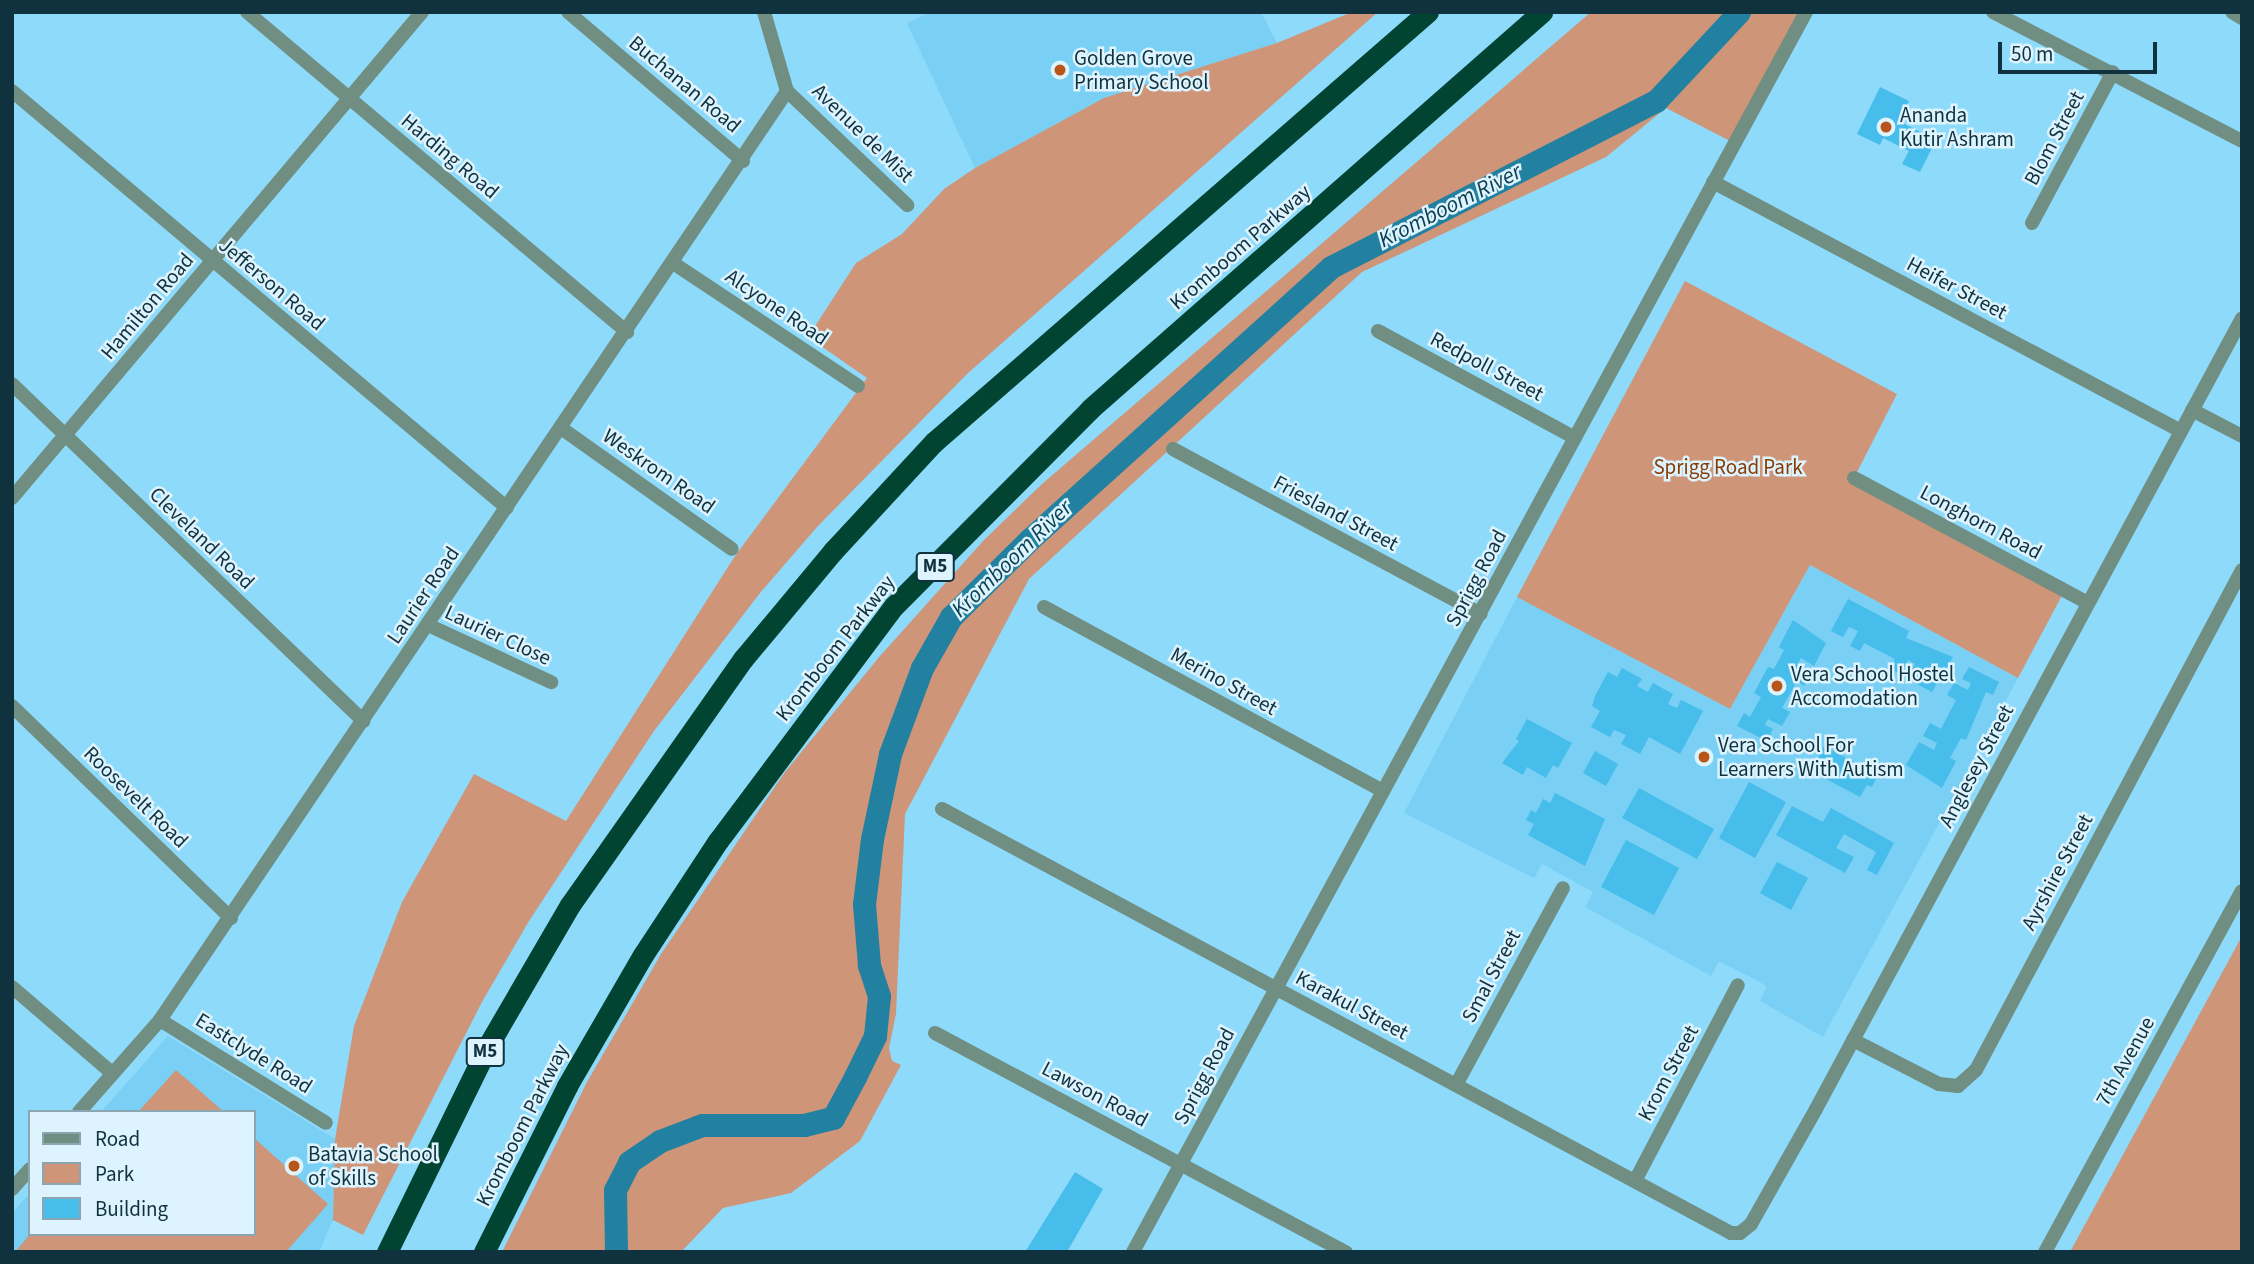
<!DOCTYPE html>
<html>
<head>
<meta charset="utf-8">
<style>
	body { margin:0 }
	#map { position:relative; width:2254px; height:1264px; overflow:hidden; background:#8edafb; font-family:"Source Sans 3",sans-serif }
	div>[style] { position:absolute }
	.built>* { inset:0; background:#79cff4 }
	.green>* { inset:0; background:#ce9579 }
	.canal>* { height:23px; margin:-11.5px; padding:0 11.5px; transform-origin:11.5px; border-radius:11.5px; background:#2280a1 }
	.building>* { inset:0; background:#46bdea }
	.minor>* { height:14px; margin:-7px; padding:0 7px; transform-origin:7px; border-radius:7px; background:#708f82 }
	.motorway>* { height:21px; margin:-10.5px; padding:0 10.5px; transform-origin:10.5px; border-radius:10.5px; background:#004431 }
	.dots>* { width:19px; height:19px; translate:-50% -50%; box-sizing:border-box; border:4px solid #ddf3fd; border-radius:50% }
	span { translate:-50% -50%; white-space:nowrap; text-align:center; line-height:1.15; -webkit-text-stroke:5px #ddf3fd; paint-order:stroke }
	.shield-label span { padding:2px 5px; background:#ddf3fd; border:2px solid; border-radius:5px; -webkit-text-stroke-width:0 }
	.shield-label { font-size:19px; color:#10313e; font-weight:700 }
	.poi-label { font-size:21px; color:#10313e }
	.left { translate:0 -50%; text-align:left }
	.street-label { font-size:21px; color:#10313e }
	.park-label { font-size:21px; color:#893b04 }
	.water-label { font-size:23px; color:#0c4052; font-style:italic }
	.frame { position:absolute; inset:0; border:14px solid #10313e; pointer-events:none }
	.legend { position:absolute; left:28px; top:1110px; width:228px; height:126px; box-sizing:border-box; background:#ddf3fd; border:2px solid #8ba5b1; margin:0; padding:9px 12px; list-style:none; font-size:21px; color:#10313e }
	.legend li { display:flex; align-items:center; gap:14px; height:35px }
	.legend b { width:35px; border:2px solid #8ba5b1 }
	.scale { position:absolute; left:1998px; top:42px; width:159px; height:32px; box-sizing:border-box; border:4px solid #10313e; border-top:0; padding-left:9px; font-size:21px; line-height:24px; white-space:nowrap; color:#10313e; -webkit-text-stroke:5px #ddf3fd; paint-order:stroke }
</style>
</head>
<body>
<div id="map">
	<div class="built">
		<i style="clip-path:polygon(931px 12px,1261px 12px,1277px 43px,1104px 98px,975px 168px,907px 23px)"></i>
		<i style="clip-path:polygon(1810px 565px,2018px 678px,1823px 1037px,1760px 1001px,1767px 986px,1719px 961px,1711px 976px,1585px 907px,1593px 892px,1542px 864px,1534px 878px,1404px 813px,1517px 597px,1730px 709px)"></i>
		<i style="clip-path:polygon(168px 1036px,335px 1139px,333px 1220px,319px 1252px,12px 1252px,12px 1213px,30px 1193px,30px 1234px,254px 1234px,254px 1112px,101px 1112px)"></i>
	</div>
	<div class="green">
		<i style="clip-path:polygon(1352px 12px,1378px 12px,967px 374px,817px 527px,760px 593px,654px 731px,529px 921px,482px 1002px,363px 1235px,333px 1220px,335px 1139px,354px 1026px,402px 902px,474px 774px,566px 821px,735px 556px,867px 378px,808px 337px,856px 263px,902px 234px,944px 189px,975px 168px,1104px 98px,1277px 43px)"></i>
		<i style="clip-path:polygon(1591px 12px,1806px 12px,1734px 143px,1666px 108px,1606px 157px,1362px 272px,1029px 579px,905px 814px,896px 1014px,889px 1048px,892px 1061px,901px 1065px,860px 1141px,791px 1193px,723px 1208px,681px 1252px,502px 1252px,587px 1082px,661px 954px,785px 772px,880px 656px,984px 540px,1042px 484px)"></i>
		<i style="clip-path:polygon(1685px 281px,1897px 394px,1854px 478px,2065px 590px,2018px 678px,1810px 565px,1730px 709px,1517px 597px)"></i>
		<i style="clip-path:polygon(2242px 936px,2242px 1252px,2070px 1252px)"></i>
		<i style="clip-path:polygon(176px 1070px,224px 1112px,138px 1112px)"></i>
		<i style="clip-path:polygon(254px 1138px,328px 1204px,286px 1252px,15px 1252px,30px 1234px,254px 1234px)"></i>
	</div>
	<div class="canal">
		<i style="left:616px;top:1252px;width:62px;rotate:-90.9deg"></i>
		<i style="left:615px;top:1190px;width:31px;rotate:-63deg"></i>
		<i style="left:629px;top:1162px;width:37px;rotate:-34deg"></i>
		<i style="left:660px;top:1141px;width:45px;rotate:-20.9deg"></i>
		<i style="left:702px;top:1125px;width:102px"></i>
		<i style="left:804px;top:1125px;width:30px;rotate:-14deg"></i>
		<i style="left:833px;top:1118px;width:47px;rotate:-61.8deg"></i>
		<i style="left:855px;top:1077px;width:46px;rotate:-64deg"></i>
		<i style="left:875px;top:1036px;width:40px;rotate:-84.3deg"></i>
		<i style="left:879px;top:996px;width:33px;rotate:-108deg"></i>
		<i style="left:869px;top:965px;width:61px;rotate:-94.7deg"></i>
		<i style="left:864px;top:904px;width:65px;rotate:-83deg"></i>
		<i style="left:872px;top:839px;width:87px;rotate:-78deg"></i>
		<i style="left:890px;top:754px;width:92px;rotate:-69.6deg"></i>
		<i style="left:922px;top:668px;width:59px;rotate:-60.4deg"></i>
		<i style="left:951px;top:617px;width:110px;rotate:-44.6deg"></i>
		<i style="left:1029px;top:540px;width:407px;rotate:-42.1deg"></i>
		<i style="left:1331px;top:267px;width:365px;rotate:-27.1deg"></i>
		<i style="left:1656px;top:101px;width:122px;rotate:-47deg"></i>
	</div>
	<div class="building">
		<i style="clip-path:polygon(1880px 87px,1909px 101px,1899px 121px,1936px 140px,1920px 172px,1902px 164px,1909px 151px,1883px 138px,1880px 145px,1857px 134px)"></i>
		<i style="clip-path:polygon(1848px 599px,1909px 631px,1906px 638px,1953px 657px,1932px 692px,1907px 679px,1915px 664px,1908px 660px,1901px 674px,1890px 669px,1895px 659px,1864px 643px,1860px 651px,1850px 646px,1858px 631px,1849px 627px,1843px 637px,1831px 631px)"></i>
		<i style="clip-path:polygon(1793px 620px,1826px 643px,1814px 666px,1801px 658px,1797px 665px,1811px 672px,1804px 686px,1797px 681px,1782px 708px,1790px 712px,1782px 726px,1768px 719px,1765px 725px,1773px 729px,1767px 741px,1737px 726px,1744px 713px,1750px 717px,1761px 697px,1754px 693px,1768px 667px,1774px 669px,1784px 650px,1779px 647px)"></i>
		<i style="clip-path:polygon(1969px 667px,1999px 682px,1993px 695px,1986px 692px,1966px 740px,1961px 738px,1950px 758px,1956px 761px,1942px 788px,1906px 765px,1919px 742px,1934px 750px,1937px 743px,1923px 736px,1930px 723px,1941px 729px,1956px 700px,1947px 695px,1954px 683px,1968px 690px,1971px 683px,1962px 679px)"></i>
		<i style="clip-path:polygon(1622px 668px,1642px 679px,1637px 686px,1648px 692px,1653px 683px,1673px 694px,1668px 704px,1677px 708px,1681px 700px,1703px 711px,1680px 754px,1649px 737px,1640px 754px,1621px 744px,1626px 735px,1614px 730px,1610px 737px,1591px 727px,1600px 711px,1592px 706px,1595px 696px,1608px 672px,1617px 677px)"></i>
		<i style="clip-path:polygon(1527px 719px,1572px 743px,1558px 768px,1553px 765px,1546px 778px,1527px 767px,1523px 775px,1502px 763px,1519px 741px,1516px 739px)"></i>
		<i style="clip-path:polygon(1824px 746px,1878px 775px,1872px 787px,1867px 785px,1860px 797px,1811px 771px)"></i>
		<i style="clip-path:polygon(1595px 751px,1618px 764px,1606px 786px,1583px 773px)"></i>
		<i style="clip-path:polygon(1749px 782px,1786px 802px,1755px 858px,1719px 838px)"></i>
		<i style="clip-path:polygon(1639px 788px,1714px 829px,1697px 859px,1622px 818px)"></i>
		<i style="clip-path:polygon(1555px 793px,1605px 819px,1585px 866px,1528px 835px,1534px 824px,1526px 820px,1531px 810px,1536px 813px,1543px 799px,1550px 803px)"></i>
		<i style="clip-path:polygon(1792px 806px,1823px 822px,1831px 808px,1894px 843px,1877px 875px,1867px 870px,1876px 852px,1844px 834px,1836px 848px,1854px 857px,1845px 873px,1776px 835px)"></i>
		<i style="clip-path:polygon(1626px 840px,1679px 868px,1654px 915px,1601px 887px)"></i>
		<i style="clip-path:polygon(1777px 862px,1808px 878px,1791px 910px,1760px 893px)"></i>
		<i style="clip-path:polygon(1075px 1172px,1103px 1189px,1067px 1252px,1025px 1252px)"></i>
	</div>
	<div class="minor">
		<i style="left:247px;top:12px;width:497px;rotate:40.1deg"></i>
		<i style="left:568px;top:12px;width:230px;rotate:40.4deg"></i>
		<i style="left:764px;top:12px;width:82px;rotate:73.8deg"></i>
		<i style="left:787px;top:91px;width:166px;rotate:43.5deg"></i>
		<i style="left:1993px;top:12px;width:280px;rotate:27.4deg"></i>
		<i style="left:2232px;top:12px;width:12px;rotate:31deg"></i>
		<i style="left:12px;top:91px;width:647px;rotate:40.11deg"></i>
		<i style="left:1713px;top:182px;width:530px;rotate:28.02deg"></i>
		<i style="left:2032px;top:223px;width:171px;rotate:-61.8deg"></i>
		<i style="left:673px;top:263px;width:222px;rotate:33.6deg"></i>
		<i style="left:1378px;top:331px;width:224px;rotate:28.5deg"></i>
		<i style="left:12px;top:384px;width:487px;rotate:43.8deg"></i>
		<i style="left:2192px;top:410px;width:56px;rotate:27.5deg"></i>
		<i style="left:561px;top:428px;width:209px;rotate:35.3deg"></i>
		<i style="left:1173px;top:449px;width:349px;rotate:28.2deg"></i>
		<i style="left:1854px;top:478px;width:265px;rotate:28.1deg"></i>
		<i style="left:12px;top:498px;width:636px;rotate:-49.85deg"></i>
		<i style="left:1044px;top:607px;width:386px;rotate:28.5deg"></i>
		<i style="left:428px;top:625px;width:136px;rotate:24.9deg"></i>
		<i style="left:12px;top:706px;width:305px;rotate:44.1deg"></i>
		<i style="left:942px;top:809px;width:896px;rotate:28.25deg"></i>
		<i style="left:1731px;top:1233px;width:9px"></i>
		<i style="left:1740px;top:1233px;width:14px;rotate:-39deg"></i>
		<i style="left:1751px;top:1224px;width:132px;rotate:-60.5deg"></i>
		<i style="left:1816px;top:1109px;width:898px;rotate:-61.69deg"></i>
		<i style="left:12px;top:987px;width:132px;rotate:40.7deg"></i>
		<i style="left:160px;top:1020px;width:195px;rotate:31.8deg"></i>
		<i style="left:935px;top:1033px;width:466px;rotate:28.1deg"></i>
		<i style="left:1853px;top:1040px;width:97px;rotate:27.1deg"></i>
		<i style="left:1939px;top:1084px;width:19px;rotate:6deg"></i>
		<i style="left:1958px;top:1086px;width:24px;rotate:-42deg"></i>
		<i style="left:1976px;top:1070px;width:566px;rotate:-61.99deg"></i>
		<i style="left:1456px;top:1085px;width:224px;rotate:-61.5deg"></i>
		<i style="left:79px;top:1112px;width:123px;rotate:-48.6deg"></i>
		<i style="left:160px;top:1020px;width:1121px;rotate:-55.98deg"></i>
		<i style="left:1635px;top:1181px;width:221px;rotate:-62.3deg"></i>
		<i style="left:12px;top:1189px;width:27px;rotate:-48deg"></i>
		<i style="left:1133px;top:1252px;width:1411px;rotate:-61.51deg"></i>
		<i style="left:2045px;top:1252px;width:411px;rotate:-61.4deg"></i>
	</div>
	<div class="motorway">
		<i style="left:387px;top:1252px;width:232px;rotate:-63.9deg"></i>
		<i style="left:489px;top:1044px;width:161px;rotate:-59.8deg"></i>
		<i style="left:570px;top:905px;width:301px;rotate:-54.9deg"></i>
		<i style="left:743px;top:659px;width:141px;rotate:-50.2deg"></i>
		<i style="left:833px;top:551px;width:149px;rotate:-47.2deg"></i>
		<i style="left:934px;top:442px;width:655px;rotate:-41.04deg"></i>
		<i style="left:484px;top:1252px;width:186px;rotate:-63.4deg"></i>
		<i style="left:567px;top:1086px;width:151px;rotate:-59.9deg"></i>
		<i style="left:643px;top:955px;width:136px;rotate:-56.7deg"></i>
		<i style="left:718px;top:841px;width:294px;rotate:-53.2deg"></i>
		<i style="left:894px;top:606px;width:278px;rotate:-45.1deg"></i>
		<i style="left:1090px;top:409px;width:602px;rotate:-41.29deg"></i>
	</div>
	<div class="dots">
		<i style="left:1060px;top:70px;background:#b85619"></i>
		<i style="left:1886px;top:127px;background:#b85619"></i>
		<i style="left:1777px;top:686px;background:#b85619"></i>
		<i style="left:1704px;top:757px;background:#b85619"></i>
		<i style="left:294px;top:1166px;background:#b85619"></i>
	</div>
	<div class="shield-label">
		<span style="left:935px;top:567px">M5</span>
		<span style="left:485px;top:1052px">M5</span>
	</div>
	<div class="poi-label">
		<span class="left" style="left:1074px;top:70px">Golden Grove<br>Primary School</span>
		<span class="left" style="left:1900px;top:127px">Ananda<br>Kutir Ashram</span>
		<span class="left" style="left:1791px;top:686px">Vera School Hostel<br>Accomodation</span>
		<span class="left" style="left:1718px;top:757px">Vera School For<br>Learners With Autism</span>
		<span class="left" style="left:308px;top:1166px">Batavia School<br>of Skills</span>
	</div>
	<div class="street-label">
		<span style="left:685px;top:84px;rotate:40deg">Buchanan Road</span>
		<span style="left:863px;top:133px;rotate:44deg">Avenue de Mist</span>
		<span style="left:2054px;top:138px;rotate:-62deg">Blom Street</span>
		<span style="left:450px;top:156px;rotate:40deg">Harding Road</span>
		<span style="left:1240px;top:247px;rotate:-41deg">Kromboom Parkway</span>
		<span style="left:272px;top:284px;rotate:40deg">Jefferson Road</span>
		<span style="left:1957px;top:288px;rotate:28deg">Heifer Street</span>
		<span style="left:147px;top:306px;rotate:-50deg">Hamilton Road</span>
		<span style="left:777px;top:307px;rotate:34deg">Alcyone Road</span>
		<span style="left:1487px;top:366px;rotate:28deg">Redpoll Street</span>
		<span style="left:659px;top:471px;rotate:35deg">Weskrom Road</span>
		<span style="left:1336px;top:513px;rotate:28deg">Friesland Street</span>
		<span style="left:1981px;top:522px;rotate:28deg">Longhorn Road</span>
		<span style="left:202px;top:538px;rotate:44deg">Cleveland Road</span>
		<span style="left:1476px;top:578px;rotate:-62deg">Sprigg Road</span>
		<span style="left:423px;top:595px;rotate:-56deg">Laurier Road</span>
		<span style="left:498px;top:635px;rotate:25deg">Laurier Close</span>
		<span style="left:835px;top:648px;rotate:-52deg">Kromboom Parkway</span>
		<span style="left:1224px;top:681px;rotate:29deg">Merino Street</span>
		<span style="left:1976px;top:766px;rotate:-62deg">Anglesey Street</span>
		<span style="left:136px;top:797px;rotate:44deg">Roosevelt Road</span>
		<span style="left:2057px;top:872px;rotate:-62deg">Ayrshire Street</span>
		<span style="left:1491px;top:976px;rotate:-62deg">Smal Street</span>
		<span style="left:1352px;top:1005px;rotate:28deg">Karakul Street</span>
		<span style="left:254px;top:1053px;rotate:32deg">Eastclyde Road</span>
		<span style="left:2125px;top:1061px;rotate:-61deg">7th Avenue</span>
		<span style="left:1668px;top:1073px;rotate:-62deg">Krom Street</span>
		<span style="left:1204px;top:1076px;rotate:-62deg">Sprigg Road</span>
		<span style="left:1095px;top:1094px;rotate:28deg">Lawson Road</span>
		<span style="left:522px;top:1125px;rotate:-63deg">Kromboom Parkway</span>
	</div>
	<div class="park-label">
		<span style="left:1728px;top:467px">Sprigg Road Park</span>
	</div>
	<div class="water-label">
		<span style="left:1450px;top:206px;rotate:-27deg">Kromboom River</span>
		<span style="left:1012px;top:559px;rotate:-44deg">Kromboom River</span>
	</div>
	<div class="frame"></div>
	<ul class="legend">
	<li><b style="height:9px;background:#708f82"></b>Road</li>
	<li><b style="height:19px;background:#ce9579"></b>Park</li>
	<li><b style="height:19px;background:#46bdea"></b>Building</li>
	</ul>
	<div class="scale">50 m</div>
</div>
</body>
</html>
